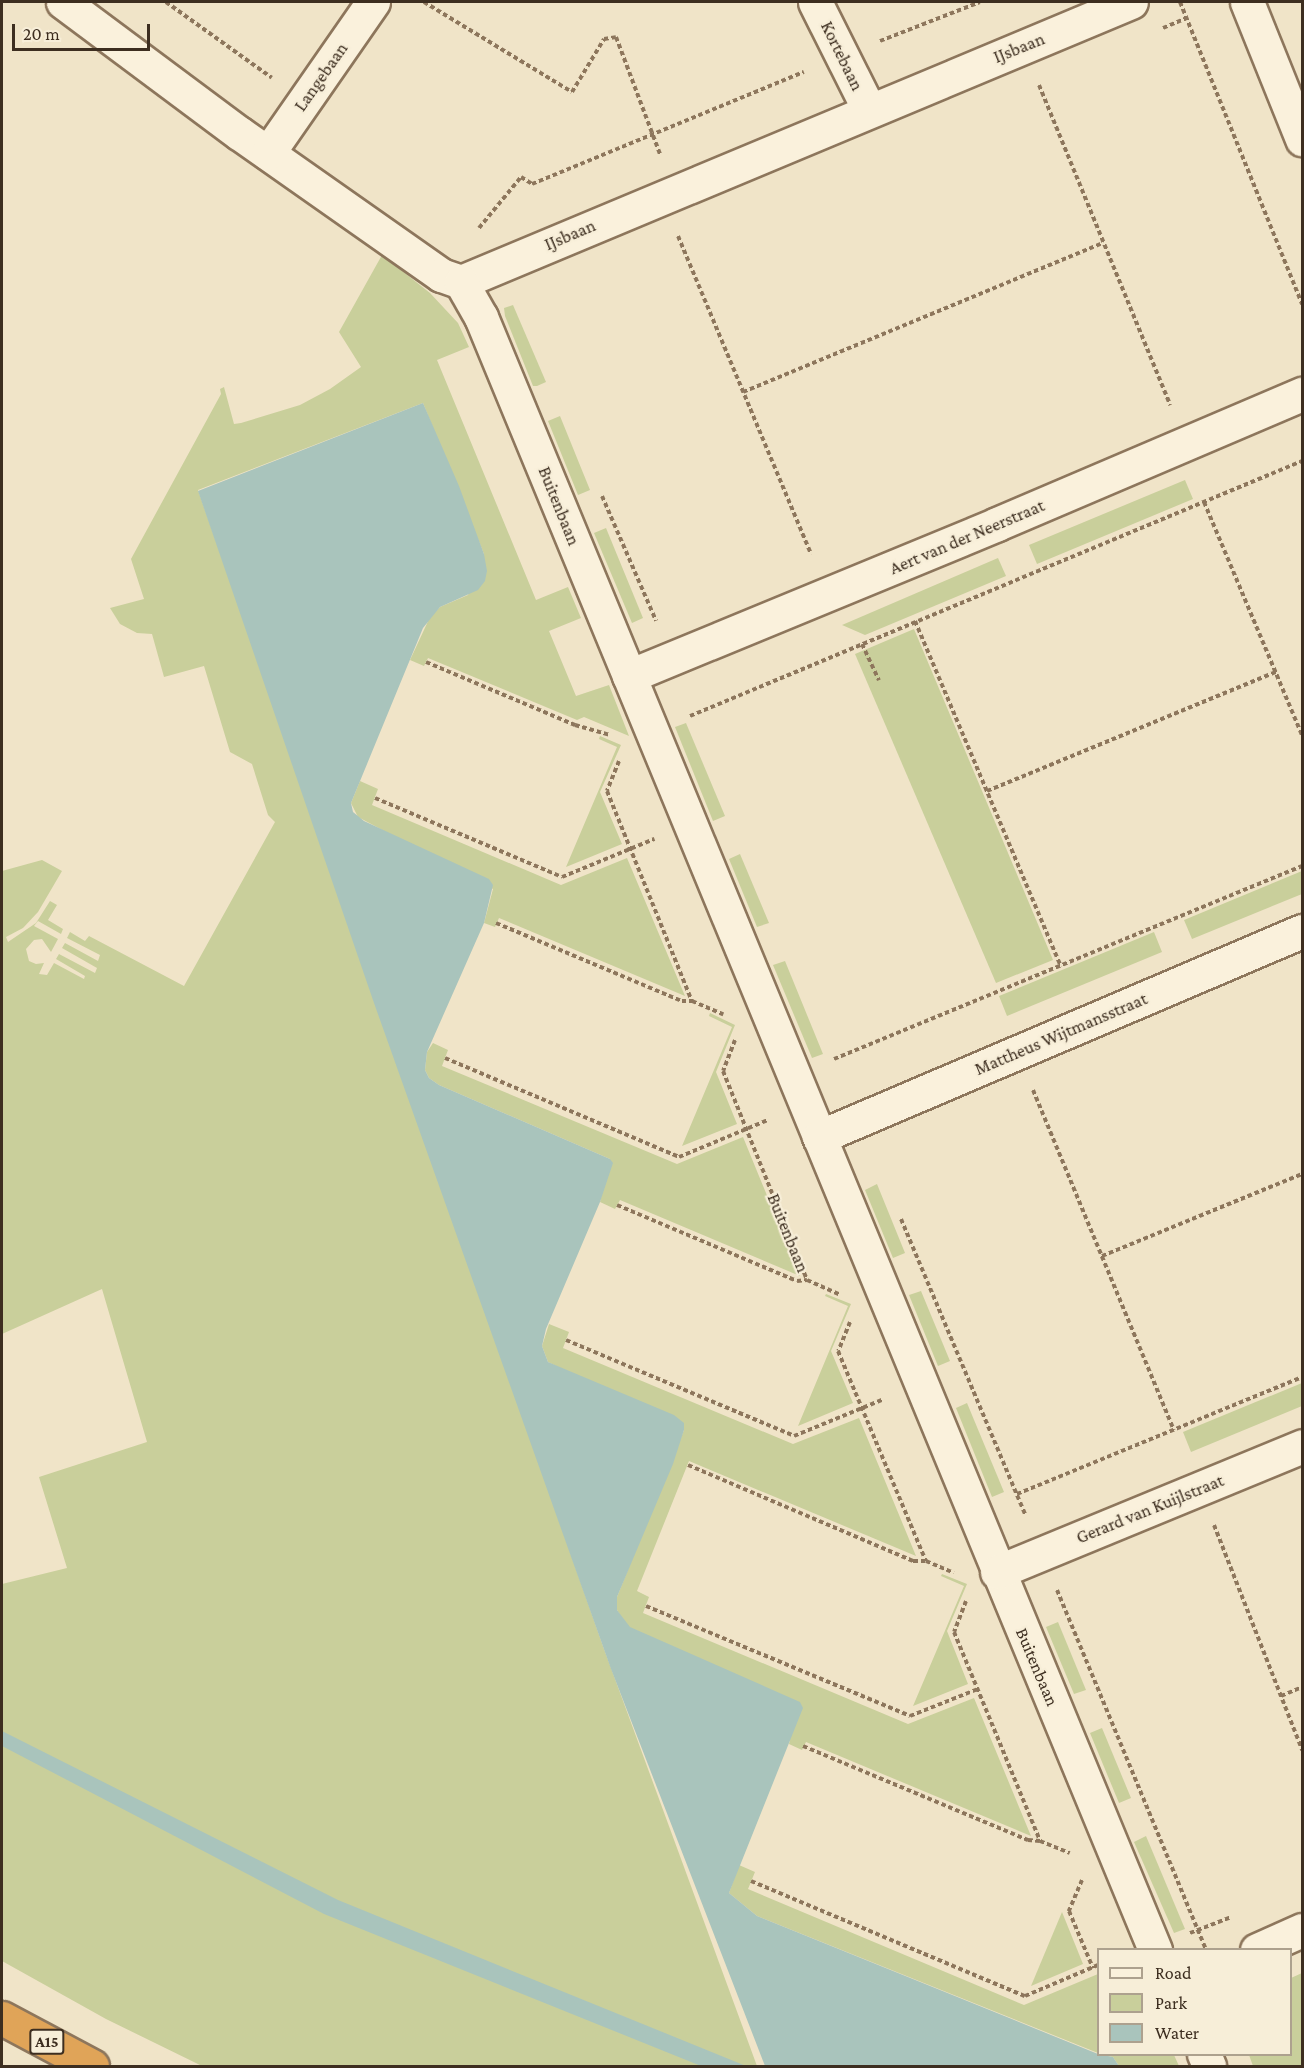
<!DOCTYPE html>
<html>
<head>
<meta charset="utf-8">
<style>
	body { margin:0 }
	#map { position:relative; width:1304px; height:2068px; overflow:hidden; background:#f0e4c8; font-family:"Crimson Pro",serif }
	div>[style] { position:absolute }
	.green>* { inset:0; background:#c9cf9b }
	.water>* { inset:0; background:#a9c4bc }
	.path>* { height:4px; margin-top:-2px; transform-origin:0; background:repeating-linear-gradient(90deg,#8d765c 0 4.5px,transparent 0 7.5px) }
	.roads { filter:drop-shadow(2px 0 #8d765c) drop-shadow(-2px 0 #8d765c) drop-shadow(0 2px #8d765c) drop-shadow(0 -2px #8d765c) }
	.street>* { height:33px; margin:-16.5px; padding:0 16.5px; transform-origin:16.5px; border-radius:16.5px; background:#faf1dc }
	.highway>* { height:33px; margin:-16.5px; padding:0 16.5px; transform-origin:16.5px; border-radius:16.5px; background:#e0a458 }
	span { translate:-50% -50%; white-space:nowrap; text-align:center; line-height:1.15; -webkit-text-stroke:4.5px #f7eed8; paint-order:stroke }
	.shield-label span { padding:2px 4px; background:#f7eed8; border:2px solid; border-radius:4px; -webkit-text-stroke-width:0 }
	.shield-label { font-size:16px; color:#3d2e20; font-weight:700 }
	.street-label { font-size:18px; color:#3d2e20 }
	.frame { position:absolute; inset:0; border:3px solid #3d2e20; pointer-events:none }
	.legend { position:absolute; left:1097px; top:1948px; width:195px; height:108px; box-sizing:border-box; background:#f7eed8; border:2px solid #ada18e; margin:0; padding:8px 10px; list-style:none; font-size:18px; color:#3d2e20 }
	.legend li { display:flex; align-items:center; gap:12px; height:30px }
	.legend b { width:30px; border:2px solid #ada18e }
	.scale { position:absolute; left:12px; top:24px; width:138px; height:27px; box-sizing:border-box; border:3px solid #3d2e20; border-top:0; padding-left:8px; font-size:18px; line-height:21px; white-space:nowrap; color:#3d2e20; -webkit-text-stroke:4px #f7eed8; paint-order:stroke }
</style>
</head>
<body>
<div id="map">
	<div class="green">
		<i style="clip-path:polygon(382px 255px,430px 293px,458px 323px,469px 347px,437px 360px,536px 600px,568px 587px,581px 618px,549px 631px,576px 696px,609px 685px,629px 736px,584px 717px,577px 720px,428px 658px,424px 666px,410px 660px,430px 617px,440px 607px,468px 595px,484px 554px,423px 403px,198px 490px,604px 1649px,757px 2066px,202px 2066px,106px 2019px,2px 1961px,2px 1584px,67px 1568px,39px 1477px,147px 1442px,102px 1289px,2px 1334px,2px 871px,42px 860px,62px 871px,38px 912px,23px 928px,6px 937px,8px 942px,36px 923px,50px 901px,57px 905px,48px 920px,63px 929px,61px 934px,38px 921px,34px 926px,58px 939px,51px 952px,42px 939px,34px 940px,26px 949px,29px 961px,36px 964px,44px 963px,39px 974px,47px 975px,54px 963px,84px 979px,85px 976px,56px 959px,59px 954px,95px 973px,97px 968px,62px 948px,65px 943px,98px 961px,100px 955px,67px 938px,70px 932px,85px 941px,89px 936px,184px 986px,275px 822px,268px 815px,252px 764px,230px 752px,204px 666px,164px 677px,152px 634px,137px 633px,120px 624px,110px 608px,144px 599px,131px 559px,221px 394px,220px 389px,224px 387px,234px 424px,241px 423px,300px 405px,330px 389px,361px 367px,339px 332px)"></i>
		<i style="clip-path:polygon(513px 305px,546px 382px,537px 386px,533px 386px,505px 316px,504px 308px)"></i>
		<i style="clip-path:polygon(560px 416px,590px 490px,578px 495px,548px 421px)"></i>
		<i style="clip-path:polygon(1185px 480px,1193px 499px,1037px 564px,1029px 545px)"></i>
		<i style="clip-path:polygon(606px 528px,643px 618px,632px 623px,594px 533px)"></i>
		<i style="clip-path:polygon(998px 558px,1006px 576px,865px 635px,842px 625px)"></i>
		<i style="clip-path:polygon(914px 629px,1053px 960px,996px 983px,855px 654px)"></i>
		<i style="clip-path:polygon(686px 723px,725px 816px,713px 821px,675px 727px)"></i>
		<i style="clip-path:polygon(600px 736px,621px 745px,600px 792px,622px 844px,566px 867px,617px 747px,599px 739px)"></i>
		<i style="clip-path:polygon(360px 781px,378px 789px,372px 805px,561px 885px,627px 858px,685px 996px,499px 918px,495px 927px,484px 923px,493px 889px,358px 817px,351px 803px)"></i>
		<i style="clip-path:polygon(740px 854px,769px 923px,757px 927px,729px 859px)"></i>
		<i style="clip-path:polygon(1302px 871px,1302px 894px,1192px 939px,1184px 920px)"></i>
		<i style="clip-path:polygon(1154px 932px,1162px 952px,1007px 1016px,999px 996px)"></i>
		<i style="clip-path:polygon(785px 961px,823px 1054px,812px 1058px,773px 965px)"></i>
		<i style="clip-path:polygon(710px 1013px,735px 1025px,716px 1072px,737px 1124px,682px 1146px,732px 1027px,709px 1016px)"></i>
		<i style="clip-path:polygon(433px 1043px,448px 1050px,442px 1066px,677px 1164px,743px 1137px,800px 1276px,620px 1200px,615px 1209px,600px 1202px,610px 1159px,439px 1085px,429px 1078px,425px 1070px,427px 1052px)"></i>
		<i style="clip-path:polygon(877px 1184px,905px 1253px,893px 1258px,865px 1190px)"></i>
		<i style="clip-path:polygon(921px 1291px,950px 1361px,938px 1366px,909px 1295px)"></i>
		<i style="clip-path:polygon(826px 1294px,851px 1304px,831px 1351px,853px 1403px,798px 1426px,848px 1306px,825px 1296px)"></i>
		<i style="clip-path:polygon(549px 1324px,569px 1332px,563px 1348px,793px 1444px,859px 1418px,916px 1556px,689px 1461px,637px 1591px,649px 1597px,643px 1613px,908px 1724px,974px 1698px,1031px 1836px,806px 1742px,802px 1750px,789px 1744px,790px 1740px,626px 1625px,617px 1610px,617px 1597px,684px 1430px,548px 1362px,542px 1346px)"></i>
		<i style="clip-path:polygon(1302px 1383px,1302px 1406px,1191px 1452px,1183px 1432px)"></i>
		<i style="clip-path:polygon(967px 1403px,1004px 1492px,992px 1497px,956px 1408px)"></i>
		<i style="clip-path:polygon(942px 1574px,967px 1584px,947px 1631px,968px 1684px,913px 1706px,964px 1586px,941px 1576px)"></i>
		<i style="clip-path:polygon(1058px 1622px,1086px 1690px,1074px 1694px,1046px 1627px)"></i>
		<i style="clip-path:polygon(1102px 1728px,1131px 1798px,1119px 1803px,1090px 1733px)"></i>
		<i style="clip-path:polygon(1146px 1836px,1185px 1929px,1174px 1933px,1134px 1842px)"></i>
		<i style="clip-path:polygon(739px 1865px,755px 1872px,748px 1889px,1024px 2005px,1098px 1974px,1098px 2053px,757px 1916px,729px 1893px)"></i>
		<i style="clip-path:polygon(1062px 1912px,1083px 1964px,1031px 1986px)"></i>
		<i style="clip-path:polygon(1302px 1973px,1302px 2066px,1253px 2066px,1249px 2055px,1290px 2054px,1291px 1978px)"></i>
		<i style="clip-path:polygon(1103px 2055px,1174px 2055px,1179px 2066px,1119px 2066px,1113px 2057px)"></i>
	</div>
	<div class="water">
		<i style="clip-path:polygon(423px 403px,459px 486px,484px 554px,487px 571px,485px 581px,478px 590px,440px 607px,423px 628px,351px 803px,353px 812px,364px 821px,489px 879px,493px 885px,484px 923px,427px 1052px,425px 1070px,429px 1078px,439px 1085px,610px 1159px,613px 1163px,600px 1202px,546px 1329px,542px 1346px,548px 1362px,674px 1415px,684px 1423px,684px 1430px,673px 1464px,617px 1597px,617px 1610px,630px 1627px,800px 1702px,803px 1708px,729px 1893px,757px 1916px,1098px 2054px,1113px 2057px,1119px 2066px,765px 2066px,611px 1669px,374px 1003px,198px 491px)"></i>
		<i style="clip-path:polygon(2px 1731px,338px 1900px,746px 2066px,701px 2066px,324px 1914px,2px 1746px)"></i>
	</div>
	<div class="path">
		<i style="left:166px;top:2px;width:130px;rotate:35.6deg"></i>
		<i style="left:424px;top:2px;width:173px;rotate:31.3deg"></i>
		<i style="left:572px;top:92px;width:62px;rotate:-58.9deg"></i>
		<i style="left:604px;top:39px;width:12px;rotate:-9deg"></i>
		<i style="left:616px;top:37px;width:125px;rotate:69.4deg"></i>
		<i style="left:1180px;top:2px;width:326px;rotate:68deg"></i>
		<i style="left:1163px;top:28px;width:26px;rotate:-23deg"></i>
		<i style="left:880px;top:41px;width:107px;rotate:-21.3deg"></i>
		<i style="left:1039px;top:85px;width:346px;rotate:67.7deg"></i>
		<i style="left:479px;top:228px;width:66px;rotate:-50.5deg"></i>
		<i style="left:521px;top:177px;width:13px;rotate:32deg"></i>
		<i style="left:532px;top:184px;width:294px;rotate:-22.4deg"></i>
		<i style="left:678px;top:236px;width:345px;rotate:67.3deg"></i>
		<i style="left:743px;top:392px;width:390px;rotate:-22.5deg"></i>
		<i style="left:602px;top:496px;width:136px;rotate:66.6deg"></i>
		<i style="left:1204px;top:502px;width:253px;rotate:67.2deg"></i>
		<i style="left:915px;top:621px;width:375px;rotate:67.1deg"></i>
		<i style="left:862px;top:644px;width:40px;rotate:65deg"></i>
		<i style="left:426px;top:662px;width:162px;rotate:22.9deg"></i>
		<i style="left:575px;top:725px;width:36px;rotate:16deg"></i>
		<i style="left:690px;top:716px;width:663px;rotate:-22.62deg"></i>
		<i style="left:619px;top:761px;width:32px;rotate:112deg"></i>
		<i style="left:607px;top:791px;width:227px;rotate:68deg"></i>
		<i style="left:692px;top:1001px;width:34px;rotate:23deg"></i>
		<i style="left:987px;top:791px;width:313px;rotate:-22.4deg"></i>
		<i style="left:375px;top:798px;width:203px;rotate:22.9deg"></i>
		<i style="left:562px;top:877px;width:100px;rotate:-22.4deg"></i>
		<i style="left:496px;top:923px;width:202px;rotate:22.8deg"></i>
		<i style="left:682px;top:1001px;width:10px"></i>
		<i style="left:735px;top:1040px;width:33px;rotate:111deg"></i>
		<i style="left:723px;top:1071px;width:225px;rotate:68.1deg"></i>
		<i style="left:807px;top:1280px;width:36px;rotate:24deg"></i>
		<i style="left:445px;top:1058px;width:254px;rotate:22.9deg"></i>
		<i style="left:679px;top:1157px;width:96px;rotate:-22.6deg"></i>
		<i style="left:834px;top:1059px;width:506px;rotate:-22.41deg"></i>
		<i style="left:1033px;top:1090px;width:368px;rotate:67.5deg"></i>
		<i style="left:617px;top:1205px;width:195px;rotate:22.9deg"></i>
		<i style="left:797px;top:1281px;width:10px;rotate:-6deg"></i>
		<i style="left:901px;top:1219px;width:322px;rotate:67.2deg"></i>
		<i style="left:1102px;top:1256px;width:216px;rotate:-22.3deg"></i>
		<i style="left:850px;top:1322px;width:31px;rotate:112deg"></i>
		<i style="left:838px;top:1351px;width:228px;rotate:67.3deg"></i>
		<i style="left:926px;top:1561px;width:30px;rotate:23deg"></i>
		<i style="left:566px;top:1340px;width:247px;rotate:22.8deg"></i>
		<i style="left:794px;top:1436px;width:97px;rotate:-22.3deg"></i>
		<i style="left:688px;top:1465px;width:245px;rotate:23.1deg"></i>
		<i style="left:913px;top:1561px;width:13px"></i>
		<i style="left:1017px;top:1494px;width:308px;rotate:-22.3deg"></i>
		<i style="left:1214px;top:1525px;width:242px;rotate:68.6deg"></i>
		<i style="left:1057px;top:1590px;width:390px;rotate:67.5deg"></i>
		<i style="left:966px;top:1601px;width:33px;rotate:111deg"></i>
		<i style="left:954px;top:1632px;width:226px;rotate:67.6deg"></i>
		<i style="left:1040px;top:1841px;width:32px;rotate:22deg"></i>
		<i style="left:646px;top:1606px;width:286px;rotate:22.6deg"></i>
		<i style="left:910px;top:1716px;width:73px;rotate:-21.7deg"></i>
		<i style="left:1281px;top:1696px;width:23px;rotate:-23deg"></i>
		<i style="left:803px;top:1746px;width:244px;rotate:22.7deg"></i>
		<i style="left:1028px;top:1840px;width:12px;rotate:5deg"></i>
		<i style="left:1082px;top:1880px;width:34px;rotate:113deg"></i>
		<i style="left:1069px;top:1911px;width:62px;rotate:67.2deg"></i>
		<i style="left:751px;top:1881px;width:297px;rotate:22.8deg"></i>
		<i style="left:1025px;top:1996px;width:79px;rotate:-23deg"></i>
		<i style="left:1190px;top:1933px;width:44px;rotate:-21.3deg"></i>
	</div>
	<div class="roads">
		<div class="street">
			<i style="left:63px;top:2px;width:219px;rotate:36.7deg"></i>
			<i style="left:239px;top:133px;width:247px;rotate:35.1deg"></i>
			<i style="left:441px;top:275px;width:21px;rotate:19deg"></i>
			<i style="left:461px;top:282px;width:726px;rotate:-22.68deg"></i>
			<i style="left:815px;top:2px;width:121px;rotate:63.4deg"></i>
			<i style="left:1247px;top:2px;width:148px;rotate:68.1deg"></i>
			<i style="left:268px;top:153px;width:184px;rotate:-55.2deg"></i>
			<i style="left:461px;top:282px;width:40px;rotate:60.3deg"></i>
			<i style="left:481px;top:317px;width:1767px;rotate:67.57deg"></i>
			<i style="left:629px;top:676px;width:398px;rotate:-22.4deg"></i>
			<i style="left:997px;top:524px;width:332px;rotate:-23.1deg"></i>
			<i style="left:819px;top:1137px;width:525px;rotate:-23.1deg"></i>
			<i style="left:997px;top:1572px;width:330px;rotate:-22.4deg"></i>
			<i style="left:1257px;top:1950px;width:49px;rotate:-24deg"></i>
			<i style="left:1204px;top:2054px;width:13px;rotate:67deg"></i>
		</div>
		<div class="highway">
			<i style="left:2px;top:2018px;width:102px;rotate:28.1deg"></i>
		</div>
	</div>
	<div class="shield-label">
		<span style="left:47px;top:2042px">A15</span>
	</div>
	<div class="street-label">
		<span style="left:1019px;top:48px;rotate:-22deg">IJsbaan</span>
		<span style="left:842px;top:56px;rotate:64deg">Kortebaan</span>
		<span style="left:321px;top:77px;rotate:-55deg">Langebaan</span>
		<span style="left:570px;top:235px;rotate:-23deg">IJsbaan</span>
		<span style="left:559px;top:506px;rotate:68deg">Buitenbaan</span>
		<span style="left:967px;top:537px;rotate:-23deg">Aert van der Neerstraat</span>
		<span style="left:1061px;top:1034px;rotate:-23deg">Mattheus Wijtmansstraat</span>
		<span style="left:788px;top:1233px;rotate:68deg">Buitenbaan</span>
		<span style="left:1150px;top:1509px;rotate:-22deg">Gerard van Kuijlstraat</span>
		<span style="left:1037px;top:1667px;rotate:67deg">Buitenbaan</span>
	</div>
	<div class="frame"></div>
	<ul class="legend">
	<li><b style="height:8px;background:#faf1dc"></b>Road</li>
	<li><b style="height:16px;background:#c9cf9b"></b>Park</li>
	<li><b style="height:16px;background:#a9c4bc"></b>Water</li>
	</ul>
	<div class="scale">20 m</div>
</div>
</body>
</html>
